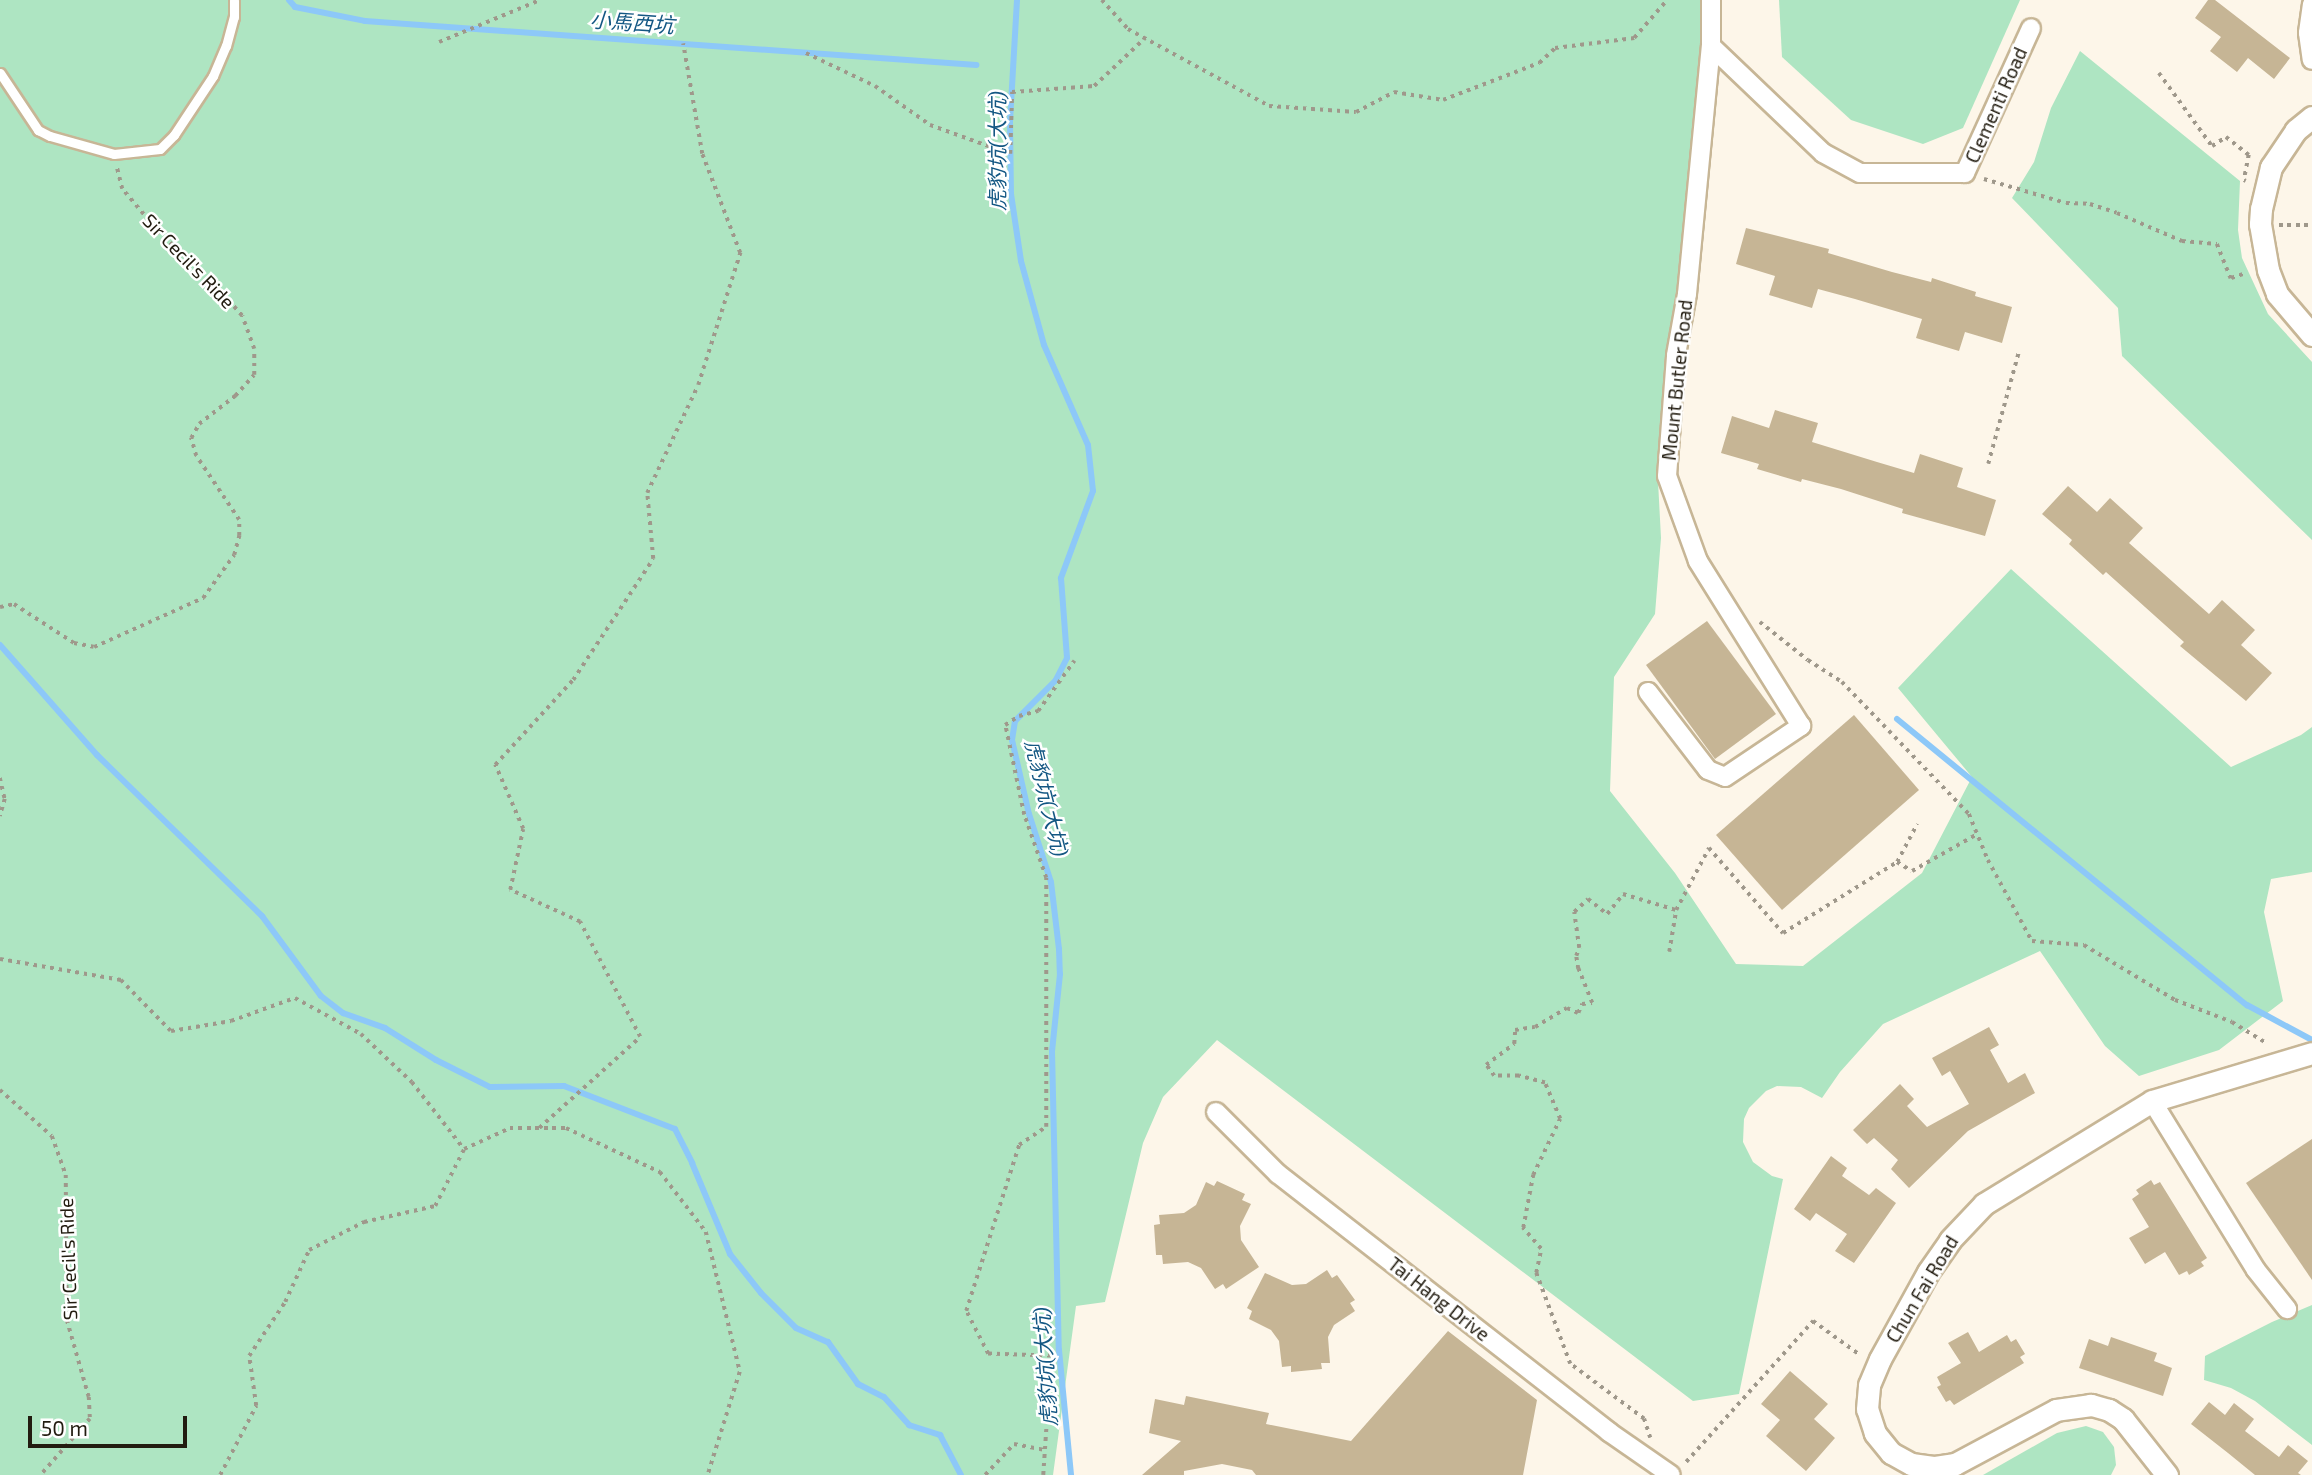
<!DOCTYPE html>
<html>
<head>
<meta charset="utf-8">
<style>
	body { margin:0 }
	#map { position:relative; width:2312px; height:1475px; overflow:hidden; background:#fdf6e9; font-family:"Exo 2","Noto Sans TC",sans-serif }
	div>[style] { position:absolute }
	.green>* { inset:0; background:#aee5c2 }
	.stream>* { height:6px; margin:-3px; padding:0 3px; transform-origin:3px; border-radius:3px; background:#8dc8f8 }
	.building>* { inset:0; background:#c6b595 }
	.path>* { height:3.5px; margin-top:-1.75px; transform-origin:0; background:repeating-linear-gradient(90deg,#9f988b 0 3.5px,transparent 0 8.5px) }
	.roads { filter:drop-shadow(2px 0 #c7b696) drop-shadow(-2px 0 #c7b696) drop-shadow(0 2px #c7b696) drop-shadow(0 -2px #c7b696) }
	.service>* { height:9px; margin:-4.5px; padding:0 4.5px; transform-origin:4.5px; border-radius:4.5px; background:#fff }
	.minor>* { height:18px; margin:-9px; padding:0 9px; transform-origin:9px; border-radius:9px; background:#fff }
	.tertiary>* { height:21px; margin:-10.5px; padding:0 10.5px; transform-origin:10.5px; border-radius:10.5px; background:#fff }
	span { translate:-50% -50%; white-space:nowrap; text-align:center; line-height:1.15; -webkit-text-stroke:5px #fff; paint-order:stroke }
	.street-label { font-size:19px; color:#221c10 }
	.water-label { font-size:21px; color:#135783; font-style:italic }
	.scale { position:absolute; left:28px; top:1416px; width:159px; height:32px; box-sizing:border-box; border:4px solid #221c10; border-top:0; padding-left:9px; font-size:21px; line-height:24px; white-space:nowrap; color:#221c10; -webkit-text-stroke:5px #fff; paint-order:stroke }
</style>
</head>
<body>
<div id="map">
	<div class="green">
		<i style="clip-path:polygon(0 0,1705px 0,1689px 182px,1657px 462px,1661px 538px,1655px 614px,1614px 677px,1610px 791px,1675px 873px,1736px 964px,1803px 966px,1922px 873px,1972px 777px,1898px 688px,2011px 569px,2231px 767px,2301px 735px,2312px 727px,2312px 872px,2271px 879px,2264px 912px,2283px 1001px,2219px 1050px,2139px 1076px,2105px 1046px,2040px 951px,1883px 1024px,1840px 1072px,1822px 1098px,1801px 1087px,1777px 1086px,1766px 1091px,1749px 1108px,1744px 1119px,1743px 1142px,1753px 1162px,1772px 1176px,1783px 1179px,1739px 1394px,1693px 1401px,1217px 1040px,1163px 1097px,1143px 1143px,1105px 1302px,1076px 1306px,1053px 1475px,0 1475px)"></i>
		<i style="clip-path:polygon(1779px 0,2020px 0,1963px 128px,1923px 144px,1851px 120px,1782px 57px)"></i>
		<i style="clip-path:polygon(2080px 51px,2240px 181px,2238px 230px,2242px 258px,2268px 314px,2312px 362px,2312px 540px,2122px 356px,2118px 308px,2012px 198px,2034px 162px,2051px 108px)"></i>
		<i style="clip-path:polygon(2312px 1305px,2312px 1445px,2255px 1401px,2231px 1388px,2204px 1380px,2205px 1356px,2272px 1322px)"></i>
		<i style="clip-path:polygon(2086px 1426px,2103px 1432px,2114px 1447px,2116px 1465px,2111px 1475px,1983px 1475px,2057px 1433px)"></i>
	</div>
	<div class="stream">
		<i style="left:289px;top:0;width:9px;rotate:49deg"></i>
		<i style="left:295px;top:7px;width:71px;rotate:11.3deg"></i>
		<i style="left:365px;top:21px;width:613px;rotate:4.12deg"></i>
		<i style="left:1017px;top:0;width:123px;rotate:93.3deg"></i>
		<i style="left:1010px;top:123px;width:71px;rotate:89.2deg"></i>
		<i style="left:1011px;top:194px;width:68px;rotate:81.5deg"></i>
		<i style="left:1021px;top:261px;width:87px;rotate:74.7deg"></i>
		<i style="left:1044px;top:345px;width:109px;rotate:66.3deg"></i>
		<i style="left:1088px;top:445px;width:46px;rotate:83.8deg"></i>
		<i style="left:1093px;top:491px;width:93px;rotate:110.2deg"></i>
		<i style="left:1061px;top:578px;width:80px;rotate:85.7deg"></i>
		<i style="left:1067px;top:658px;width:25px;rotate:117deg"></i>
		<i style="left:1056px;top:680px;width:58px;rotate:135deg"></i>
		<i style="left:1015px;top:721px;width:19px;rotate:99deg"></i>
		<i style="left:1012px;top:740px;width:76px;rotate:77.1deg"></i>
		<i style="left:1029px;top:814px;width:71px;rotate:72.1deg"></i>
		<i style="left:1051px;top:882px;width:67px;rotate:83.2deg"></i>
		<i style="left:1059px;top:949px;width:25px;rotate:88deg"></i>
		<i style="left:1060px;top:974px;width:77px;rotate:95.9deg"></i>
		<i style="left:1052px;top:1051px;width:299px;rotate:88.7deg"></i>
		<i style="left:1059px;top:1350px;width:126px;rotate:84.5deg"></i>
		<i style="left:0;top:645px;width:147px;rotate:48.6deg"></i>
		<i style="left:97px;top:755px;width:231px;rotate:44.3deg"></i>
		<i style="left:262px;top:916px;width:99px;rotate:53.6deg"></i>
		<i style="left:321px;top:996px;width:28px;rotate:38deg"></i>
		<i style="left:343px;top:1013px;width:45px;rotate:19.7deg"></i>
		<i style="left:385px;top:1028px;width:60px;rotate:32.1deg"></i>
		<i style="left:436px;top:1060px;width:60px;rotate:26.6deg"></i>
		<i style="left:490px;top:1087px;width:74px;rotate:-0.8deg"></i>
		<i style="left:564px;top:1086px;width:119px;rotate:21.2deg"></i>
		<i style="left:675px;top:1129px;width:38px;rotate:63deg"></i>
		<i style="left:692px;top:1163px;width:99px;rotate:67.3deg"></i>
		<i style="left:730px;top:1254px;width:50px;rotate:51.5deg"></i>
		<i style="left:761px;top:1293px;width:49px;rotate:45deg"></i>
		<i style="left:796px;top:1328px;width:35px;rotate:24deg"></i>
		<i style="left:828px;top:1342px;width:52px;rotate:54.5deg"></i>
		<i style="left:858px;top:1384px;width:29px;rotate:27deg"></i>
		<i style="left:884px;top:1397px;width:38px;rotate:48deg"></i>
		<i style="left:909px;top:1425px;width:33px;rotate:18deg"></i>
		<i style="left:940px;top:1435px;width:45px;rotate:62.3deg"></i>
		<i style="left:1897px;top:719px;width:452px;rotate:39.3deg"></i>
		<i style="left:2247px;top:1005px;width:74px;rotate:28.3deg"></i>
	</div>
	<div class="building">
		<i style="clip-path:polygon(2208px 0,2215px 0,2290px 58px,2274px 79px,2248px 58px,2237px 72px,2210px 51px,2221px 37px,2195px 18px)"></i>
		<i style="clip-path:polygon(1746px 228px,1829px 249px,1828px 253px,1892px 272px,1931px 282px,1932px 278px,1976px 292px,1975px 296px,2012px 307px,2002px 343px,1965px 332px,1959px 351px,1916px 338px,1922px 319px,1855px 299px,1818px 289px,1812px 308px,1769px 295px,1775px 276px,1736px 264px)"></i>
		<i style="clip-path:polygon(1775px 410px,1818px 423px,1812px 442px,1877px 462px,1914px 473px,1920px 454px,1963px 468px,1957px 487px,1996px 500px,1985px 536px,1902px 513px,1903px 509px,1841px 489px,1802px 479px,1801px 482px,1757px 469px,1759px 464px,1721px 453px,1732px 416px,1769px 428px)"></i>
		<i style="clip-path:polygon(2068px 486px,2097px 512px,2110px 498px,2143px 528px,2129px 543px,2209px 614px,2222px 600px,2255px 630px,2241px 645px,2272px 673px,2246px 701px,2180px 646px,2184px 642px,2106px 572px,2103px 575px,2069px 544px,2072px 540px,2042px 514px)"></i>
		<i style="clip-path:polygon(1707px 621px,1776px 714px,1715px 759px,1646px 665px)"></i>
		<i style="clip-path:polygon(1854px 715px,1919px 790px,1782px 910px,1716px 835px)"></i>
		<i style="clip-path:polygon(1989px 1027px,1999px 1045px,1990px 1050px,2008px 1083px,2025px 1073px,2035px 1093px,1968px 1131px,1909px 1188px,1891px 1169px,1898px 1160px,1874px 1138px,1867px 1144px,1853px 1130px,1900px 1084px,1914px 1099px,1907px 1106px,1927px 1127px,1969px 1104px,1950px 1071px,1942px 1076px,1932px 1058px)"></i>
		<i style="clip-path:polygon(2312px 1139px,2312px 1280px,2246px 1183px)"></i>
		<i style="clip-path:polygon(1831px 1156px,1847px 1168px,1842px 1176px,1869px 1195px,1876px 1188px,1896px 1203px,1854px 1263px,1835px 1251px,1847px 1234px,1816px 1213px,1810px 1221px,1794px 1209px)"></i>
		<i style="clip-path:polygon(2151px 1180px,2154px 1185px,2160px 1182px,2207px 1258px,2201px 1262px,2204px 1266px,2189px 1275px,2187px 1271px,2179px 1275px,2165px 1252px,2145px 1264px,2129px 1238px,2149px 1227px,2132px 1199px,2139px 1194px,2136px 1190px)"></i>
		<i style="clip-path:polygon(1217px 1181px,1245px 1194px,1242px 1200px,1251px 1204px,1240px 1226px,1241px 1240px,1259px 1267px,1226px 1289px,1223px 1284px,1215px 1289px,1201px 1268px,1188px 1262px,1163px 1264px,1162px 1255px,1156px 1255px,1154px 1225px,1160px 1224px,1159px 1215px,1184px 1213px,1196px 1205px,1206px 1182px,1214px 1186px)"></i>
		<i style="clip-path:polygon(1327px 1270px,1332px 1278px,1337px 1275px,1355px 1300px,1350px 1303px,1355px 1311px,1334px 1325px,1328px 1337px,1330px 1363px,1321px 1363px,1322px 1369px,1291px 1372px,1291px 1366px,1282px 1367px,1279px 1341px,1271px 1330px,1249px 1319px,1252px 1311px,1247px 1308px,1265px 1273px,1292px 1285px,1306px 1284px)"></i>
		<i style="clip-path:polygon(1448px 1331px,1537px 1400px,1523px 1475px,1256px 1475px,1252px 1470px,1222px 1464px,1184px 1471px,1184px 1475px,1142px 1475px,1181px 1441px,1149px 1433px,1155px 1399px,1184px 1405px,1186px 1396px,1269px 1413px,1266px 1424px,1351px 1441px)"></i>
		<i style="clip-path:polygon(1968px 1332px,1979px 1352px,2007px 1335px,2011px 1342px,2016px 1339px,2025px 1354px,2020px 1357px,2024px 1363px,1954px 1405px,1950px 1400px,1946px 1402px,1937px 1387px,1941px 1385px,1937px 1377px,1961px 1363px,1948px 1343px)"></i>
		<i style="clip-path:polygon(2111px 1337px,2157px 1353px,2154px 1361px,2172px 1368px,2163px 1396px,2079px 1368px,2089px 1339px,2108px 1346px)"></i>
		<i style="clip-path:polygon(1790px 1371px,1828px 1404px,1814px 1419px,1835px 1438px,1806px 1471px,1766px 1436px,1780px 1420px,1761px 1404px)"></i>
		<i style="clip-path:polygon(2209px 1402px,2225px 1415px,2234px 1403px,2254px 1419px,2245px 1431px,2279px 1457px,2288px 1445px,2308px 1461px,2298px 1473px,2301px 1475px,2255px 1475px,2228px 1453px,2191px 1424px)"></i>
	</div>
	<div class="path">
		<i style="left:1102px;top:0;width:39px;rotate:48deg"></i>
		<i style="left:1128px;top:29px;width:161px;rotate:28.6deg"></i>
		<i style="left:1269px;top:106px;width:87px;rotate:3.9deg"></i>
		<i style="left:1356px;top:112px;width:43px;rotate:-27.8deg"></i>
		<i style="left:1394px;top:92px;width:50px;rotate:9.3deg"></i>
		<i style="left:1443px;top:100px;width:103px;rotate:-21.1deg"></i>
		<i style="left:1539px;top:63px;width:22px;rotate:-43deg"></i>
		<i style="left:1555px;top:48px;width:80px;rotate:-7.2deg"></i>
		<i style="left:1634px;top:38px;width:50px;rotate:-49deg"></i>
		<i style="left:439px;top:42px;width:109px;rotate:-22.6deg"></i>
		<i style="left:806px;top:53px;width:76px;rotate:25.6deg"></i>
		<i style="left:875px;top:86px;width:67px;rotate:35.3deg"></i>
		<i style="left:930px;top:125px;width:85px;rotate:19.9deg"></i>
		<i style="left:1010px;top:154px;width:62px;rotate:-88.2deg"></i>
		<i style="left:1012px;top:92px;width:82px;rotate:-4.2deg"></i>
		<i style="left:1094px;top:86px;width:70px;rotate:-43.3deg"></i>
		<i style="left:2159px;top:73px;width:90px;rotate:54deg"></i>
		<i style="left:2212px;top:146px;width:17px;rotate:-33deg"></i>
		<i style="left:2226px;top:137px;width:29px;rotate:38deg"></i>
		<i style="left:2249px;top:155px;width:25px;rotate:101deg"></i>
		<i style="left:2244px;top:180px;width:2px;rotate:27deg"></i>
		<i style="left:1984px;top:179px;width:85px;rotate:16.3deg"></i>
		<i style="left:2066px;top:203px;width:24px;rotate:2deg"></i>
		<i style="left:2090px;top:204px;width:28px;rotate:18deg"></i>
		<i style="left:2117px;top:213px;width:71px;rotate:23.3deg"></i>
		<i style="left:2182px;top:241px;width:35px;rotate:5deg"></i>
		<i style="left:2217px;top:244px;width:37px;rotate:68deg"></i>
		<i style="left:2231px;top:278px;width:13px;rotate:-18deg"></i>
		<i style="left:2279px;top:225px;width:33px"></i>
		<i style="left:1988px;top:464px;width:117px;rotate:-74.7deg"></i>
		<i style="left:0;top:607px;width:14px;rotate:-12deg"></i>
		<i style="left:14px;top:604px;width:72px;rotate:33deg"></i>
		<i style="left:74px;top:643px;width:20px;rotate:11deg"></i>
		<i style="left:94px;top:647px;width:120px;rotate:-24.2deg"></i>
		<i style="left:203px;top:598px;width:53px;rotate:-54.2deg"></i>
		<i style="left:234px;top:555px;width:20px;rotate:-75deg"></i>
		<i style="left:239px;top:536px;width:16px;rotate:-90deg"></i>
		<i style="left:239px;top:520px;width:77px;rotate:-123.9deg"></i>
		<i style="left:196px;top:456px;width:19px;rotate:-106deg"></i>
		<i style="left:191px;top:438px;width:16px;rotate:-60deg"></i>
		<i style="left:199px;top:424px;width:46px;rotate:-37.9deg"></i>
		<i style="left:235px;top:396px;width:28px;rotate:-48deg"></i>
		<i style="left:254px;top:375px;width:26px;rotate:-90deg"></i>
		<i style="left:254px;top:349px;width:35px;rotate:-110deg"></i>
		<i style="left:242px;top:316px;width:48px;rotate:-131.6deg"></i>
		<i style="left:210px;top:280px;width:68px;rotate:-137.4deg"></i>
		<i style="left:160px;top:234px;width:59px;rotate:-130.2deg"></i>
		<i style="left:122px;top:189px;width:21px;rotate:-104deg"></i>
		<i style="left:1760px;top:622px;width:61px;rotate:38.4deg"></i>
		<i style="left:1808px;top:660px;width:40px;rotate:32.9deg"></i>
		<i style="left:1842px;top:682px;width:183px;rotate:46.1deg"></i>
		<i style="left:1969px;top:814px;width:50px;rotate:67.6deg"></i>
		<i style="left:1988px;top:860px;width:92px;rotate:61.5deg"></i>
		<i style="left:2032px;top:941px;width:52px;rotate:4.4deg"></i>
		<i style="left:2084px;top:945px;width:106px;rotate:31.1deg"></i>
		<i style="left:2175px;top:1000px;width:61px;rotate:21.1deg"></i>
		<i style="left:2232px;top:1022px;width:42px;rotate:31.4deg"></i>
		<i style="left:0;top:778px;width:22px;rotate:77deg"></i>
		<i style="left:5px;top:799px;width:18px;rotate:106deg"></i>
		<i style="left:1897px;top:862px;width:43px;rotate:-62.2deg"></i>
		<i style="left:1669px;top:952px;width:43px;rotate:-80.5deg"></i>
		<i style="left:0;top:959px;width:123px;rotate:9.8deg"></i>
		<i style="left:121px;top:980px;width:71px;rotate:45.6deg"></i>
		<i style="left:171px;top:1031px;width:61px;rotate:-9.5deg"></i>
		<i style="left:231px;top:1021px;width:68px;rotate:-19.8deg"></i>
		<i style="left:295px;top:998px;width:75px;rotate:28.6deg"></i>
		<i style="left:361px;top:1034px;width:70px;rotate:43.3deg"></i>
		<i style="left:412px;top:1082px;width:85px;rotate:52.2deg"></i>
		<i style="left:0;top:1090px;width:69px;rotate:41.5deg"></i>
		<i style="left:52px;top:1136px;width:41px;rotate:70.3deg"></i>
		<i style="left:66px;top:1175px;width:145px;rotate:89.6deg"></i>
		<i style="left:67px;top:1320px;width:80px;rotate:74.1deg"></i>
		<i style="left:89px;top:1397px;width:22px;rotate:87deg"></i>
		<i style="left:90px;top:1419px;width:74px;rotate:131.2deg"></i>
		<i style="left:539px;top:1128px;width:136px;rotate:-42deg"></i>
		<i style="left:640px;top:1037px;width:130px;rotate:-117.6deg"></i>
		<i style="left:580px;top:922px;width:77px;rotate:-155.4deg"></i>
		<i style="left:510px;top:890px;width:62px;rotate:-78deg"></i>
		<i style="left:523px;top:829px;width:70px;rotate:-113.6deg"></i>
		<i style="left:495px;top:765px;width:115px;rotate:-47.5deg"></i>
		<i style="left:573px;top:680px;width:145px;rotate:-56.5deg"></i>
		<i style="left:653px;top:559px;width:66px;rotate:-95.2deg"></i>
		<i style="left:647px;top:493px;width:119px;rotate:-64.7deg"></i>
		<i style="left:698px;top:385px;width:139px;rotate:-72.3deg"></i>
		<i style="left:740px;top:253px;width:106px;rotate:-111deg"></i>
		<i style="left:702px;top:154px;width:112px;rotate:-99.8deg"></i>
		<i style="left:1650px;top:1438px;width:20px;rotate:-108deg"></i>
		<i style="left:1644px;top:1419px;width:92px;rotate:-143.4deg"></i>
		<i style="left:1570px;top:1364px;width:97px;rotate:-110.5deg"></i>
		<i style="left:1536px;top:1273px;width:25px;rotate:-78deg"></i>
		<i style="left:1541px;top:1249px;width:28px;rotate:-131deg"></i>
		<i style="left:1523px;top:1228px;width:54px;rotate:-79.3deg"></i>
		<i style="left:1533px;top:1175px;width:62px;rotate:-64.3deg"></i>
		<i style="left:1560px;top:1119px;width:39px;rotate:-113deg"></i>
		<i style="left:1545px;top:1083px;width:27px;rotate:-165deg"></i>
		<i style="left:1519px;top:1076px;width:25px;rotate:180deg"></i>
		<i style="left:1494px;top:1076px;width:14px;rotate:-126deg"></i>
		<i style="left:1486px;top:1065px;width:35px;rotate:-37deg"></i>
		<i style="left:1514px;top:1044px;width:14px;rotate:-86deg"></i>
		<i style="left:1515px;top:1030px;width:20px;rotate:-9deg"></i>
		<i style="left:1535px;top:1027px;width:37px;rotate:-31deg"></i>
		<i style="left:1567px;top:1008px;width:12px;rotate:24deg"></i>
		<i style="left:1578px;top:1013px;width:10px;rotate:-66deg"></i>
		<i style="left:1582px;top:1004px;width:10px;rotate:-6deg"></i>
		<i style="left:1592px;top:1003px;width:37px;rotate:-112deg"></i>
		<i style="left:1578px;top:969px;width:13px;rotate:-99deg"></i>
		<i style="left:1576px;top:956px;width:9px;rotate:-69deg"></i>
		<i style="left:1579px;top:948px;width:36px;rotate:-98deg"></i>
		<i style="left:1574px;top:912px;width:19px;rotate:-43deg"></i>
		<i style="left:1588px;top:899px;width:24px;rotate:38deg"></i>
		<i style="left:1607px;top:914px;width:26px;rotate:-51deg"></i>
		<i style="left:1623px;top:894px;width:55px;rotate:16.8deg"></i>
		<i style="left:1676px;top:910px;width:70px;rotate:-62deg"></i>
		<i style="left:1709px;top:848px;width:113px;rotate:49deg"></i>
		<i style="left:1783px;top:933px;width:134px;rotate:-31.9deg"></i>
		<i style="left:1897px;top:862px;width:17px;rotate:31deg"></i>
		<i style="left:1912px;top:871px;width:75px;rotate:-29.6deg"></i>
		<i style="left:1686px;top:1462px;width:190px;rotate:-48deg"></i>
		<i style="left:1813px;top:1321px;width:58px;rotate:35.9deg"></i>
		<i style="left:220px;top:1475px;width:78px;rotate:-62.4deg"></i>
		<i style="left:256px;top:1406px;width:50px;rotate:-98deg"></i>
		<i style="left:249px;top:1356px;width:65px;rotate:-56.3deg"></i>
		<i style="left:285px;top:1302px;width:57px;rotate:-65.2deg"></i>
		<i style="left:309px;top:1250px;width:62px;rotate:-27deg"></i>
		<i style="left:364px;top:1222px;width:73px;rotate:-12.7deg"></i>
		<i style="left:435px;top:1206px;width:64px;rotate:-63deg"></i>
		<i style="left:464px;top:1149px;width:51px;rotate:-24.5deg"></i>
		<i style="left:510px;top:1128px;width:56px"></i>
		<i style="left:566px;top:1128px;width:104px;rotate:25.1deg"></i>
		<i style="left:660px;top:1172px;width:76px;rotate:52.5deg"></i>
		<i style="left:706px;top:1232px;width:144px;rotate:76.3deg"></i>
		<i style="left:740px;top:1372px;width:108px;rotate:107.3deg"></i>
		<i style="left:985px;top:1475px;width:42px;rotate:-46.9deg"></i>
		<i style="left:1014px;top:1444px;width:32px;rotate:11deg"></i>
		<i style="left:1043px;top:1475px;width:119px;rotate:-86.2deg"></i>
		<i style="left:1051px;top:1356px;width:63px;rotate:-178.2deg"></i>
		<i style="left:988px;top:1354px;width:48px;rotate:-117.1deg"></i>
		<i style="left:966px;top:1311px;width:174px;rotate:-72.3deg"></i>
		<i style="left:1019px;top:1145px;width:32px;rotate:-34deg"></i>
		<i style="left:1046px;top:1127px;width:249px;rotate:-90deg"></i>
		<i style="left:1046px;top:878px;width:67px;rotate:-109.2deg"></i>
		<i style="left:1024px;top:815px;width:92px;rotate:-101.9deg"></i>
		<i style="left:1005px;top:725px;width:17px;rotate:-33deg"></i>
		<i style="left:1019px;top:716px;width:20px;rotate:-15deg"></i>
		<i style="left:1038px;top:711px;width:62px;rotate:-54.2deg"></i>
	</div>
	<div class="roads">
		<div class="service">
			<i style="left:0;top:73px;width:69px;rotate:56.3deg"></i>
			<i style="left:38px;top:130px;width:13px;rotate:27deg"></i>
			<i style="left:50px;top:136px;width:66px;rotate:15.7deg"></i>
			<i style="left:114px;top:154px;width:46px;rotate:-6.2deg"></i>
			<i style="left:160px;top:149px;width:20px;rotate:-45deg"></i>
			<i style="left:174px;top:135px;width:71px;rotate:-56.5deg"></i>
			<i style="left:213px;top:76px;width:33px;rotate:-67deg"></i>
			<i style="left:226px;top:46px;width:30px;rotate:-75deg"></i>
			<i style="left:234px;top:17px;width:17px;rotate:-90deg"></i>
		</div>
		<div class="minor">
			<i style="left:2312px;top:4px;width:29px;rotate:98deg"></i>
			<i style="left:2308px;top:33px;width:27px;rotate:82deg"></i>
			<i style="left:1711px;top:46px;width:155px;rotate:43.7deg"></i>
			<i style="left:1823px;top:153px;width:42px;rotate:28.4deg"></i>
			<i style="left:1860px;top:173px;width:105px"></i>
			<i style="left:1965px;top:173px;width:159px;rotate:-65.5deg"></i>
			<i style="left:1648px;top:692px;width:98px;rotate:52.4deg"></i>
			<i style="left:1708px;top:770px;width:18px;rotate:22deg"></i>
			<i style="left:1725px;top:777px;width:92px;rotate:-33.9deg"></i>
			<i style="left:1801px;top:726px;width:195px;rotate:-122deg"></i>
			<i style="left:1698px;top:561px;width:90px;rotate:-110deg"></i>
			<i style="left:1667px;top:476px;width:121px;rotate:-85.7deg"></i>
			<i style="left:1676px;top:355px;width:62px;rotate:-79.8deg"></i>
			<i style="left:1687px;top:294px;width:249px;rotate:-84.5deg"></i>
			<i style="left:1711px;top:46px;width:46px;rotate:-90deg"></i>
			<i style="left:2152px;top:1101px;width:198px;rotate:58.4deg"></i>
			<i style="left:2256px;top:1270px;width:50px;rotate:51.5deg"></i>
			<i style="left:1216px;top:1112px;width:88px;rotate:45deg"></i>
			<i style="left:1278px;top:1174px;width:420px;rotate:37.9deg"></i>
			<i style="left:1609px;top:1432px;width:75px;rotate:34.7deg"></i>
		</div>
		<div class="tertiary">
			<i style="left:2312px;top:117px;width:21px;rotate:141deg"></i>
			<i style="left:2296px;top:130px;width:45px;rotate:124deg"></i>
			<i style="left:2271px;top:167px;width:43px;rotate:103.4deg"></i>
			<i style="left:2261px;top:209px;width:15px;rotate:94deg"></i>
			<i style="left:2260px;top:224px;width:47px;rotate:80.1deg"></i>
			<i style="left:2268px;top:270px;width:26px;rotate:69deg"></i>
			<i style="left:2277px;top:294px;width:54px;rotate:49.5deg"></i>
			<i style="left:2167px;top:1475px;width:71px;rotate:-128.2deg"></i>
			<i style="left:2123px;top:1419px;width:17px;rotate:-147deg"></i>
			<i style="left:2109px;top:1410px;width:19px;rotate:-164deg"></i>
			<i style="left:2091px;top:1405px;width:35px;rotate:172deg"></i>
			<i style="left:2056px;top:1410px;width:115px;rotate:151.9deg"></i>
			<i style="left:1955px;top:1464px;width:22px;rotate:172deg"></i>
			<i style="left:1933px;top:1467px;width:22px;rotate:-172deg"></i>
			<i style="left:1911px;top:1464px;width:23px;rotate:-151deg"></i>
			<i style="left:1891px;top:1453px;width:26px;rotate:-129deg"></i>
			<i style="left:1875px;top:1433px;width:25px;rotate:-108deg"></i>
			<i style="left:1867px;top:1409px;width:24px;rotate:-85deg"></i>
			<i style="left:1869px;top:1385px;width:28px;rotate:-67deg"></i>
			<i style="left:1880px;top:1359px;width:99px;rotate:-61.1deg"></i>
			<i style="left:1928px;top:1272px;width:39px;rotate:-55deg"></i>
			<i style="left:1950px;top:1240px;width:50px;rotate:-46.6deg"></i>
			<i style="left:1984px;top:1204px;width:197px;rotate:-31.5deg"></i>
			<i style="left:2152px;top:1101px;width:167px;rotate:-16.7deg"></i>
		</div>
	</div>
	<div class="street-label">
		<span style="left:1996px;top:105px;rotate:-66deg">Clementi Road</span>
		<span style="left:189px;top:261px;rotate:46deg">Sir Cecil's Ride</span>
		<span style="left:1677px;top:380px;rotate:-84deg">Mount Butler Road</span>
		<span style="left:68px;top:1259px;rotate:-92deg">Sir Cecil's Ride</span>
		<span style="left:1922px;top:1289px;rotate:-59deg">Chun Fai Road</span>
		<span style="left:1439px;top:1299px;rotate:38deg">Tai Hang Drive</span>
	</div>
	<div class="water-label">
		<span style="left:632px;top:22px;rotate:4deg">小馬西坑</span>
		<span style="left:997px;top:151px;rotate:-90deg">虎豹坑(大坑)</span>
		<span style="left:1047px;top:798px;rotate:76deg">虎豹坑(大坑)</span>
		<span style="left:1045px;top:1367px;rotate:-94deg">虎豹坑(大坑)</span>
	</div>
	<div class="scale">50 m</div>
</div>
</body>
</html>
